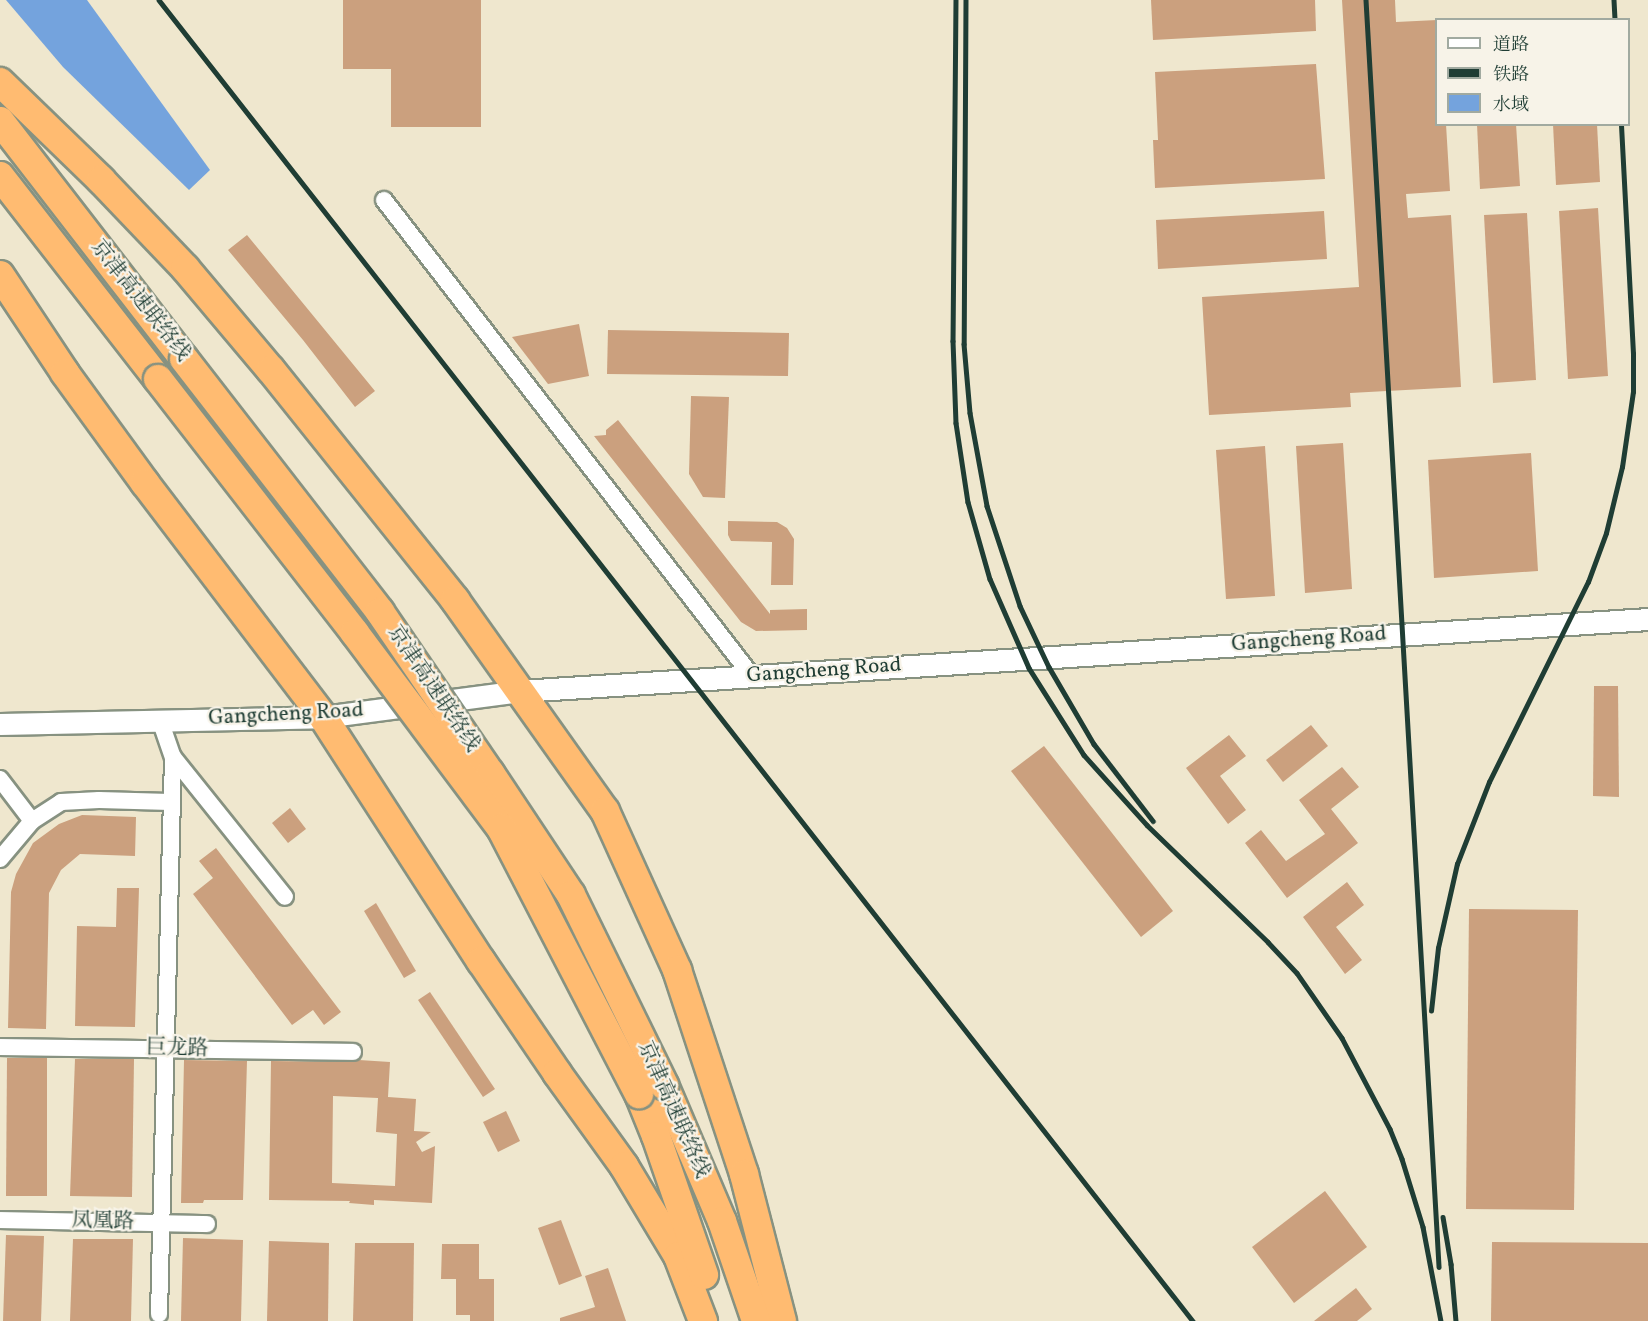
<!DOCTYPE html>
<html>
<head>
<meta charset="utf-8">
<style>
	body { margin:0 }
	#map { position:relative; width:1648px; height:1321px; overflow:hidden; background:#efe7ce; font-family:Vollkorn,"Noto Serif SC",serif }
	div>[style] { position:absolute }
	.water>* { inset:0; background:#74a3dd }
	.building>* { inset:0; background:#cba07e }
	.roads { filter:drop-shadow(2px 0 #879281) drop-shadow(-2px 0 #879281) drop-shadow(0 2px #879281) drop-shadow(0 -2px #879281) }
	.minor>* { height:16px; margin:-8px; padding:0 8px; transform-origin:8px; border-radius:8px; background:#fff }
	.tertiary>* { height:21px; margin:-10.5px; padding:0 10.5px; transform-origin:10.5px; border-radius:10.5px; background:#fff }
	.trunk>* { height:28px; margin:-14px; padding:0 14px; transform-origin:14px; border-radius:14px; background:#ffbb71 }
	.rail>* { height:4.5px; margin:-2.25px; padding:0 2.25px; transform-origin:2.25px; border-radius:2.25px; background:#1f3d34 }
	.bridges { filter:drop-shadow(2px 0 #879281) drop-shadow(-2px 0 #879281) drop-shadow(0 2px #879281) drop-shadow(0 -2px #879281) }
	.trunk-bridge>* { height:28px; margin:-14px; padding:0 14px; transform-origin:14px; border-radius:14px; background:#ffbb71 }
	span { translate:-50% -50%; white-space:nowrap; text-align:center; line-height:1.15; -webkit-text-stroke:4.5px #f7f3e8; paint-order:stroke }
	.street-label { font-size:21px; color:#1f3d34 }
	.legend { position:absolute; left:1435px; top:18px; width:195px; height:108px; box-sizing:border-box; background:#f7f3e8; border:2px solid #a1aaa0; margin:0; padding:8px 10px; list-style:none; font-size:18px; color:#1f3d34 }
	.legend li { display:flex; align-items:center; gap:12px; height:30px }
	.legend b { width:30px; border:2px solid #a1aaa0 }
</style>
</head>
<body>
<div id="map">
	<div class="water">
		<i style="clip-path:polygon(6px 0,87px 0,210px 170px,189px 190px,63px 67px)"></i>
	</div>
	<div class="building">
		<i style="clip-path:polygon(343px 0,481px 0,481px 127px,391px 127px,391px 69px,343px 69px)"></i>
		<i style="clip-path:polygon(1151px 0,1315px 0,1316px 31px,1153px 40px)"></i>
		<i style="clip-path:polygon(1342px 0,1395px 0,1396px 22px,1437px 20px,1437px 124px,1446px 124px,1450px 191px,1406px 194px,1408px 218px,1451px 215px,1461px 387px,1350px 393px,1351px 407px,1209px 415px,1202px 297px,1359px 287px)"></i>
		<i style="clip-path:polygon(1316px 64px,1325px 179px,1155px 188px,1153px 140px,1158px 140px,1155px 72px)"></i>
		<i style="clip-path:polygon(1477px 124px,1516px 124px,1520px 186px,1480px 189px)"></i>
		<i style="clip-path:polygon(1553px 124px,1597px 124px,1600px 182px,1556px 185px)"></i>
		<i style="clip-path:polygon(1598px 208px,1608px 376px,1568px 379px,1559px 211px)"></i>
		<i style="clip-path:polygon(1324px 211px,1327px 259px,1158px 269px,1156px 220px)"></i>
		<i style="clip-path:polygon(1527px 213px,1536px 380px,1493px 383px,1484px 215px)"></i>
		<i style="clip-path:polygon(247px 235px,375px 391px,355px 407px,303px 340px,228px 250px)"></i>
		<i style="clip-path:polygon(579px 324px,589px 376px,548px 384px,512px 337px)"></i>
		<i style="clip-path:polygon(608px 330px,789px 333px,788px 376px,607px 374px)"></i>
		<i style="clip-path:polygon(691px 396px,729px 397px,725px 498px,703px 497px,689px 474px)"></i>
		<i style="clip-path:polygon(618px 420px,770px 614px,770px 610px,807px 609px,807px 630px,756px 631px,741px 622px,594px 436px,606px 435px,606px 430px)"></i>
		<i style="clip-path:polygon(1343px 443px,1352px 589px,1305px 593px,1296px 446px)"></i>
		<i style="clip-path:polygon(1265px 446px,1275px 596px,1226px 599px,1216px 450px)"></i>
		<i style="clip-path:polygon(1531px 453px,1538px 571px,1434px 578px,1428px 460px)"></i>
		<i style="clip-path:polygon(728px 521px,777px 522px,787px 528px,794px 539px,793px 585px,771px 585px,772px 542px,731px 541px,728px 535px)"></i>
		<i style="clip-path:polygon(1594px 686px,1618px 686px,1619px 797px,1593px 796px)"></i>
		<i style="clip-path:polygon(1311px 725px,1328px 746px,1283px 782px,1266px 760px)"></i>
		<i style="clip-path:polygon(1229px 735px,1246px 756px,1220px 776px,1246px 810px,1228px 824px,1186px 768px)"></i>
		<i style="clip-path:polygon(1044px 746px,1173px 911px,1141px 937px,1011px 771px)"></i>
		<i style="clip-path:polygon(1342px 767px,1359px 787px,1331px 809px,1358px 843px,1287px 898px,1245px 843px,1261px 830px,1286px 861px,1325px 834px,1299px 800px)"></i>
		<i style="clip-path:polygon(290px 808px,306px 829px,288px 843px,272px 823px)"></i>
		<i style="clip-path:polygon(82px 815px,136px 817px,135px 856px,80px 854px,61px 870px,49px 893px,46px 1029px,8px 1028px,11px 892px,16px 874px,33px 843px,59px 824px)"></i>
		<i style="clip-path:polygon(216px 848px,341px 1012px,324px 1025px,313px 1010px,292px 1025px,193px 894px,213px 878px,199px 861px)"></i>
		<i style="clip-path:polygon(1347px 882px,1364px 905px,1336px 927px,1362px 960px,1345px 974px,1303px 917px)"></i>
		<i style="clip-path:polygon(117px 888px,139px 888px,135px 1027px,75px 1026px,77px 926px,116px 927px)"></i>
		<i style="clip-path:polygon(376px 903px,416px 971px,404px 978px,364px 911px)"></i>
		<i style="clip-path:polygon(1469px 909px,1578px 910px,1574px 1210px,1466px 1209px)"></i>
		<i style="clip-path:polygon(430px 992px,495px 1089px,483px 1097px,418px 1000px)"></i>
		<i style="clip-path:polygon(7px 1058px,47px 1058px,47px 1196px,6px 1196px)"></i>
		<i style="clip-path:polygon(75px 1059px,134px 1059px,132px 1197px,70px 1196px)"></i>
		<i style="clip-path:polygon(184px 1060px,247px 1061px,243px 1200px,204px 1200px,203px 1203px,181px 1203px)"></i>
		<i style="clip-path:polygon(evenodd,359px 1060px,390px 1062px,388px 1097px,416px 1099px,414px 1131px,431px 1132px,416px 1142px,422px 1152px,435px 1146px,432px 1203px,374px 1200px,374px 1205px,349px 1203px,350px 1201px,269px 1200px,271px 1061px,353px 1062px,359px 1060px,333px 1096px,378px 1098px,376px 1132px,397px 1134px,395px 1186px,332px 1183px,333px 1096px)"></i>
		<i style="clip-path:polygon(506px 1111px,520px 1141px,498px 1152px,483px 1122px)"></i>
		<i style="clip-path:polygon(1325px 1191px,1367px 1247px,1294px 1303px,1252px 1247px)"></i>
		<i style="clip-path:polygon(561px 1220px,582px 1276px,559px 1285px,538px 1228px)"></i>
		<i style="clip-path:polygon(6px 1235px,44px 1236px,41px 1321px,3px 1321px)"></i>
		<i style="clip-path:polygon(183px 1238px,243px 1240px,241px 1321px,181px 1321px)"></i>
		<i style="clip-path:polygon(73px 1239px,133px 1239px,131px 1321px,70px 1321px)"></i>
		<i style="clip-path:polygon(269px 1241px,329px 1243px,328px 1321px,267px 1321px)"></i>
		<i style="clip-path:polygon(1492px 1242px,1648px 1243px,1648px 1321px,1491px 1321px)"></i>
		<i style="clip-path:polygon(355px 1243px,414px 1243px,413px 1321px,353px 1321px)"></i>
		<i style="clip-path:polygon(442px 1244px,479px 1244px,479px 1279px,494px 1279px,494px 1321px,470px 1321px,470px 1315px,456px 1315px,456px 1279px,441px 1279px)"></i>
		<i style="clip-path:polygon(608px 1268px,626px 1321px,560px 1321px,560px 1318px,595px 1307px,585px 1276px)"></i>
		<i style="clip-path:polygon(1356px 1288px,1372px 1309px,1357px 1321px,1314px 1321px)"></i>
	</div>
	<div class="roads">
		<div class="minor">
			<i style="left:384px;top:200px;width:600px;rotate:52.31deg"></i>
			<i style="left:160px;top:720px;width:39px;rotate:71deg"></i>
			<i style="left:173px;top:757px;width:179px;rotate:51.3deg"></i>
			<i style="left:0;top:779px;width:53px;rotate:52.7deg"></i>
			<i style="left:0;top:859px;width:50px;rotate:-49.9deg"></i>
			<i style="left:32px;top:821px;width:35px;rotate:-33deg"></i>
			<i style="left:61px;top:802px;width:38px;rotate:-3deg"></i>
			<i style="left:99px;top:800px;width:71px;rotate:1.6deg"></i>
			<i style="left:0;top:1047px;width:353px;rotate:0.8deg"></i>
			<i style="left:0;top:1220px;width:207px;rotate:1.1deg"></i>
			<i style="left:159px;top:1314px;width:557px;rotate:-88.56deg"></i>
		</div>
		<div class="tertiary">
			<i style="left:0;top:724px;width:323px;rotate:-1.2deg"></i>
			<i style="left:323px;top:717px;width:199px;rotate:-7.5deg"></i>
			<i style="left:520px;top:691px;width:1130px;rotate:-3.65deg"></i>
		</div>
		<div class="trunk">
			<i style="left:0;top:82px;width:141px;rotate:44.1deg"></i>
			<i style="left:101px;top:180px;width:122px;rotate:46.3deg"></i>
			<i style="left:185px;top:268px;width:133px;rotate:49.9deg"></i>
			<i style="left:271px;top:370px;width:295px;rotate:51.3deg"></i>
			<i style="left:455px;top:600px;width:259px;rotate:54.6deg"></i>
			<i style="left:605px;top:811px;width:175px;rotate:65.6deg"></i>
			<i style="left:677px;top:970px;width:215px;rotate:71.8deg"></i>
			<i style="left:744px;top:1174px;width:152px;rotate:75.5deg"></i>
			<i style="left:0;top:121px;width:301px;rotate:52.3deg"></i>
			<i style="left:0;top:176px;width:257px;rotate:52.1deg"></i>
			<i style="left:0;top:275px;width:118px;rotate:56.4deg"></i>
			<i style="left:65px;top:373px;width:136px;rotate:54deg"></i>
			<i style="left:145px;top:483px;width:294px;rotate:52.7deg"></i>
			<i style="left:323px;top:717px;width:291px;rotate:57.1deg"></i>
			<i style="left:481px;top:961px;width:135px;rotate:55.8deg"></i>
			<i style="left:557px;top:1073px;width:115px;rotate:54.2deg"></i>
			<i style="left:624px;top:1166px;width:105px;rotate:59deg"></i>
			<i style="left:678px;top:1256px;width:70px;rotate:69deg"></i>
			<i style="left:664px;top:1085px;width:148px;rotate:66.9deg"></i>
			<i style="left:722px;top:1221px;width:106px;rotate:71.2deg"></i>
			<i style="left:639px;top:1094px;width:45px;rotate:68deg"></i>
			<i style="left:656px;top:1136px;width:147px;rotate:70.9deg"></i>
		</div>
	</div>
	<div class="rail">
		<i style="left:159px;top:0;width:1678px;rotate:51.95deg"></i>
		<i style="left:956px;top:0;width:341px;rotate:90.5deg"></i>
		<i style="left:953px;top:341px;width:82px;rotate:87.9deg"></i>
		<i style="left:956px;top:423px;width:80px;rotate:81.4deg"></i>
		<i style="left:968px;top:502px;width:80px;rotate:74.1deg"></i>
		<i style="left:990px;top:579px;width:97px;rotate:66.3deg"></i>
		<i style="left:1029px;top:668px;width:103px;rotate:57.7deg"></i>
		<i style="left:1084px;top:755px;width:94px;rotate:48deg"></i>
		<i style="left:1147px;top:825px;width:168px;rotate:44deg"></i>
		<i style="left:1268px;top:942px;width:42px;rotate:46.9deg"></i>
		<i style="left:1297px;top:973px;width:79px;rotate:55.3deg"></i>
		<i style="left:1342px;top:1038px;width:103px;rotate:62.2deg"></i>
		<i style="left:1390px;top:1129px;width:32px;rotate:68deg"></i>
		<i style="left:1402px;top:1159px;width:71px;rotate:72.8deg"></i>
		<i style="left:1423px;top:1227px;width:96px;rotate:79.2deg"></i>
		<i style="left:966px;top:0;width:344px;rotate:90.3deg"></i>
		<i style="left:964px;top:344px;width:69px;rotate:85deg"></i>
		<i style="left:970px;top:413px;width:95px;rotate:79.6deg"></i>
		<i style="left:987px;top:506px;width:105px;rotate:71.7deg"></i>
		<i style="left:1020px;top:606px;width:68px;rotate:64.6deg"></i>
		<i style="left:1049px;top:667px;width:89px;rotate:59.7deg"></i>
		<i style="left:1094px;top:744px;width:97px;rotate:52.5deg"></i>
		<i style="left:1366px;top:0;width:1269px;rotate:86.7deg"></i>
		<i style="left:1614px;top:0;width:20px;rotate:87deg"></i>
		<i style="left:1431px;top:1011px;width:63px;rotate:-83.7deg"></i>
		<i style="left:1438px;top:948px;width:86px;rotate:-77.3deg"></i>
		<i style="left:1457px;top:864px;width:88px;rotate:-68.7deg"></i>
		<i style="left:1489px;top:782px;width:223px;rotate:-63.7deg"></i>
		<i style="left:1588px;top:582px;width:52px;rotate:-69.8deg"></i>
		<i style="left:1606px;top:533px;width:68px;rotate:-76.4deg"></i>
		<i style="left:1622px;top:467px;width:76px;rotate:-81.7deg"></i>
		<i style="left:1633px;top:392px;width:38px;rotate:-90deg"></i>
		<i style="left:1633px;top:354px;width:230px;rotate:-93deg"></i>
		<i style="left:1443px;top:1217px;width:48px;rotate:80.3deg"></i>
		<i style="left:1451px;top:1264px;width:57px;rotate:85deg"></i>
	</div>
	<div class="bridges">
		<div class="trunk-bridge">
			<i style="left:184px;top:359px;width:320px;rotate:52.2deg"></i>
			<i style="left:380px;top:612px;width:195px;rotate:55.7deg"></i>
			<i style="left:490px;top:773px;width:146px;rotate:56.4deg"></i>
			<i style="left:571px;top:895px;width:212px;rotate:63.9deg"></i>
			<i style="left:158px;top:379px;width:321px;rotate:52.2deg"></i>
			<i style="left:355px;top:633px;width:244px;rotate:53.2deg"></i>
			<i style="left:501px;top:828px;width:300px;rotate:62.6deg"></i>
		</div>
	</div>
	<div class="street-label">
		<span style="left:140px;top:301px;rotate:52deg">京津高速联络线</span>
		<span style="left:1309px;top:640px;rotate:-4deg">Gangcheng Road</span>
		<span style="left:824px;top:671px;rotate:-4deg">Gangcheng Road</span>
		<span style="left:433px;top:689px;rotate:56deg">京津高速联络线</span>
		<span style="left:286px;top:715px;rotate:-3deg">Gangcheng Road</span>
		<span style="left:177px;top:1049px;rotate:1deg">巨龙路</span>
		<span style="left:673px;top:1110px;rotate:66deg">京津高速联络线</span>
		<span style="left:103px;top:1222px;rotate:1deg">凤凰路</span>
	</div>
	<ul class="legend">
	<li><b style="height:8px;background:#fff"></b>道路</li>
	<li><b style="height:8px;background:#1f3d34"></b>铁路</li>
	<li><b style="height:16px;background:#74a3dd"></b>水域</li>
	</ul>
</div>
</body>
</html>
